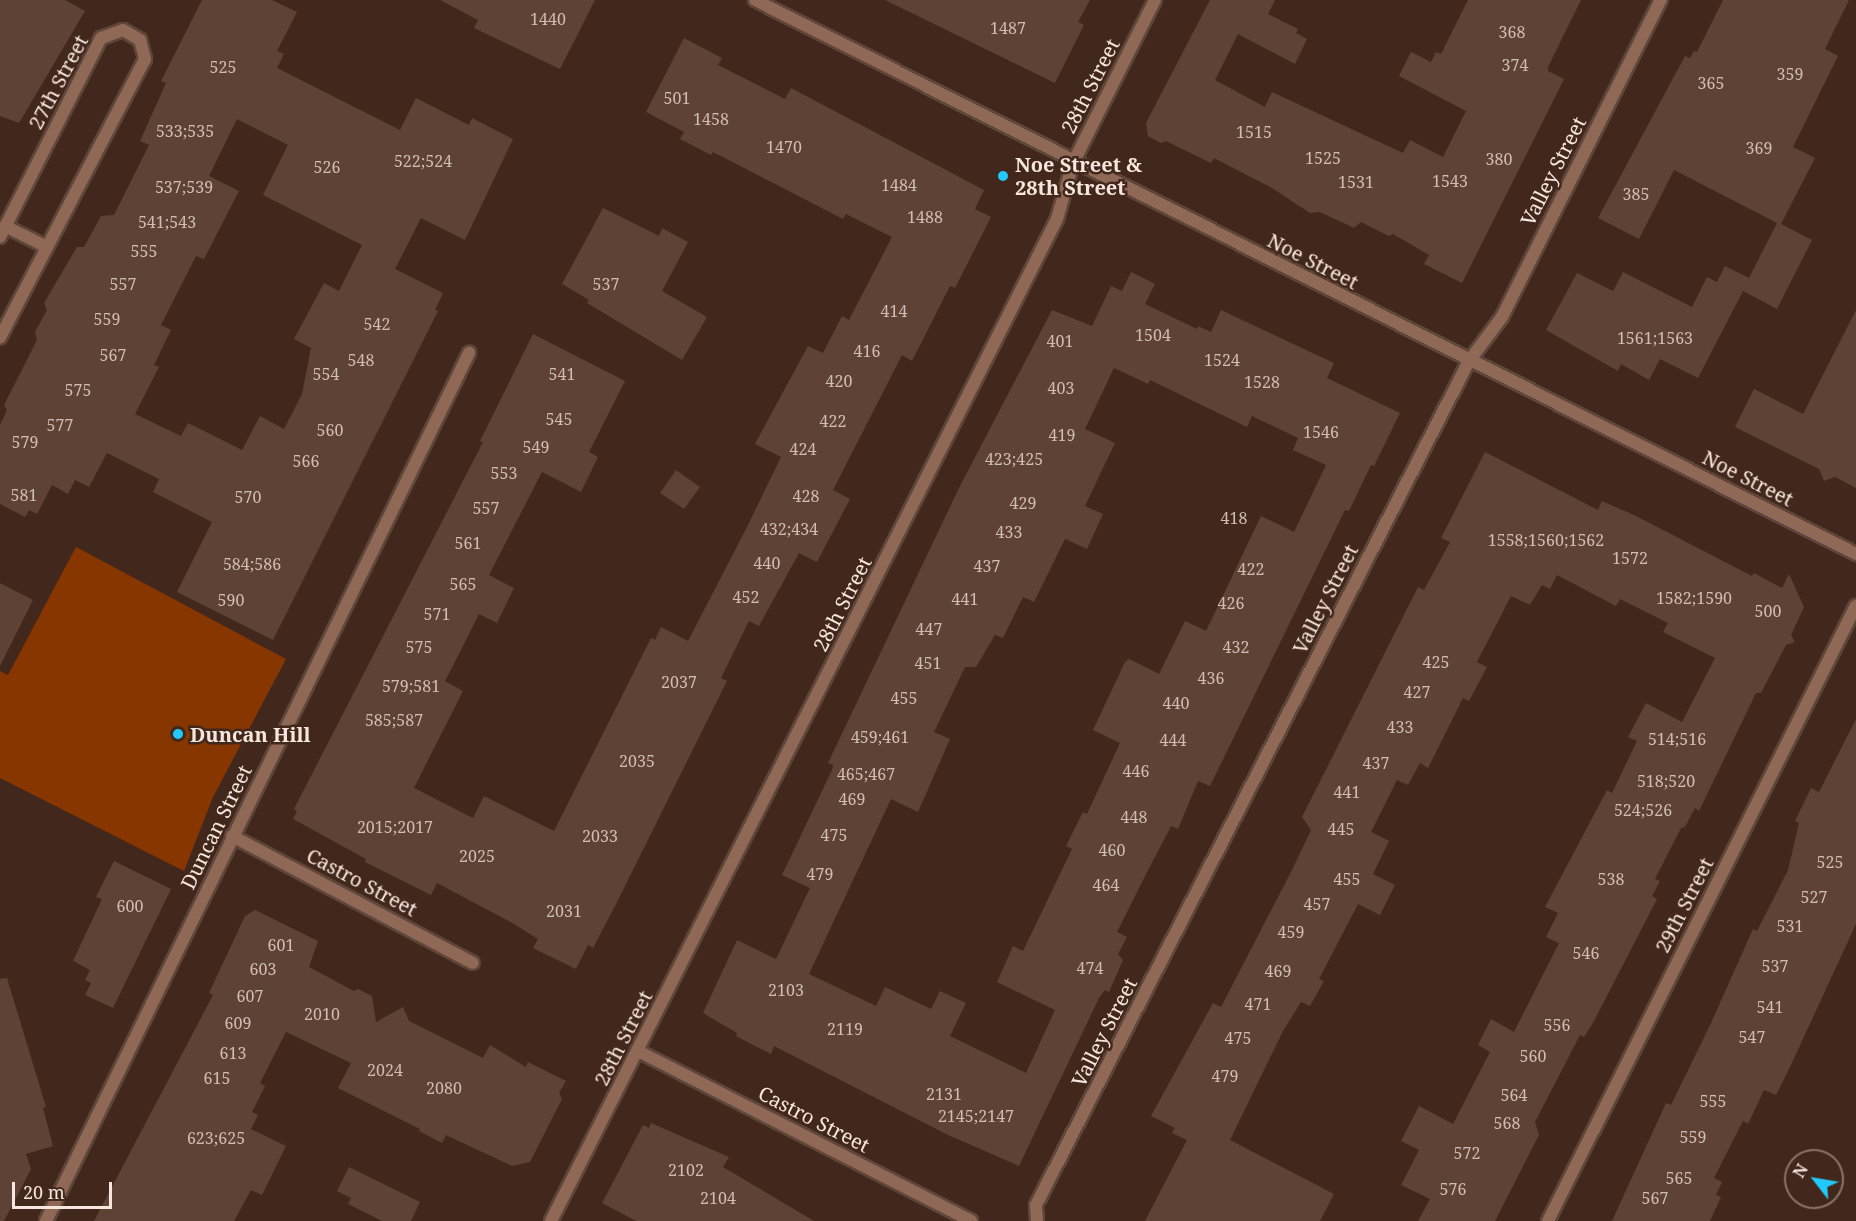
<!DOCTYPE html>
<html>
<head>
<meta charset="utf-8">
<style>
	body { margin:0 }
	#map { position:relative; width:1856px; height:1221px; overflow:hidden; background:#42281c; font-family:"Noto Serif",serif }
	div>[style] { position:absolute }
	.green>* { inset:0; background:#883600 }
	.building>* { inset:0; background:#5e4235 }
	.roads { filter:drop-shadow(2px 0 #5f463b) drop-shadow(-2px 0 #5f463b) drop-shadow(0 2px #5f463b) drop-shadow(0 -2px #5f463b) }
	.minor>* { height:12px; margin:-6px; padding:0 6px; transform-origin:6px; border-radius:6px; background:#906856 }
	.dots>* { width:16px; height:16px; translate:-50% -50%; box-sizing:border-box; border:3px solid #42281c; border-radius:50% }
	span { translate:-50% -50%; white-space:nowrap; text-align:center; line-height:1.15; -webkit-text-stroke:5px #42281c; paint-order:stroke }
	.number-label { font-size:16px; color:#d1bdb4 }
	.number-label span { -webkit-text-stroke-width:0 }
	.street-label { font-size:20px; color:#f7e6de }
	.poi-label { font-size:20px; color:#f7e6de; font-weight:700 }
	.left { translate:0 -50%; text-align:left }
	.north { position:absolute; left:1784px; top:1149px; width:60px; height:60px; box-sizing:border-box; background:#42281c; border:2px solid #8a746a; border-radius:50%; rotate:301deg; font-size:16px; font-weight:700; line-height:24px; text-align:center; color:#f7e6de }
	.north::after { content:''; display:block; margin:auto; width:21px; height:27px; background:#22c9fd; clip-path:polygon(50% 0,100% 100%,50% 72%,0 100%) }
	.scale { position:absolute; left:12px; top:1182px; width:100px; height:27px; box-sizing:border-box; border:3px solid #f7e6de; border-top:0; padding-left:8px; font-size:18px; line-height:21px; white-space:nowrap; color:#f7e6de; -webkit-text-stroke:4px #42281c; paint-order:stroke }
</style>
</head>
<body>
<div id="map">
	<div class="green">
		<i style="clip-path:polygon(76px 547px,286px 659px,213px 797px,184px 871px,0 778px,0 671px,8px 675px)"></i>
	</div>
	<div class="building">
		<i style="clip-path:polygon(0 0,65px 0,85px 11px,19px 123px,0 116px)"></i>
		<i style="clip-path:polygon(evenodd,202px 0,272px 0,297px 12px,277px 51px,284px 54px,277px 68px,400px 130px,416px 98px,469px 125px,472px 118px,513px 139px,465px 240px,421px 218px,395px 269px,443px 293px,435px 310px,438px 311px,273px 640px,177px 592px,212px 522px,153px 492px,159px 479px,107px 453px,89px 487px,75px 480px,68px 494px,52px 485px,37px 514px,29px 510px,25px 517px,0 504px,0 425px,7px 410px,4px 405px,37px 340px,35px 332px,47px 310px,44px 303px,77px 247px,84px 247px,101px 216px,114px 215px,149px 145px,140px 141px,166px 83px,161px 81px,202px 0,237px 119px,288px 145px,263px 195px,362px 245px,339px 291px,324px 283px,294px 339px,311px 348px,302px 394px,284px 429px,260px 416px,242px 450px,188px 423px,181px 436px,135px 414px,159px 367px,154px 365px,171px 330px,161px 325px,196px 256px,204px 259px,239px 191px,209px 176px,237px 119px)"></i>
		<i style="clip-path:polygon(440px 0,595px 0,560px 69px,474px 28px,478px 20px)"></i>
		<i style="clip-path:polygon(885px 0,1090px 0,1078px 22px,1084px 25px,1055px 83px)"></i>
		<i style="clip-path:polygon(1210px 0,1275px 0,1268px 14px,1298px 29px,1296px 33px,1307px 39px,1295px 64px,1238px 34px,1215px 80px,1265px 107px,1272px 92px,1403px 153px,1410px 140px,1443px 157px,1466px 111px,1399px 76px,1411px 52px,1431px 62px,1436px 52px,1441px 54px,1468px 0,1581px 0,1548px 67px,1548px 71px,1564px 79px,1462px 283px,1424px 264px,1429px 255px,1393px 234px,1389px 236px,1361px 222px,1354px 228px,1320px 212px,1310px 213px,1272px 188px,1214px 158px,1211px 163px,1166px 141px,1161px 143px,1148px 136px,1146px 123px)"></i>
		<i style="clip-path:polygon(1723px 0,1849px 0,1825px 49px,1838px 56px,1793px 147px,1815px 158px,1781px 224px,1812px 240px,1777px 309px,1743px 291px,1698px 378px,1660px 359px,1649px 380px,1621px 364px,1618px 371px,1546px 330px,1577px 273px,1613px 291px,1623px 272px,1692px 307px,1707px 277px,1717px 282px,1725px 266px,1749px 278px,1777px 223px,1674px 170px,1639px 239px,1598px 218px,1685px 56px,1690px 58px,1694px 51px,1697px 52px)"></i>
		<i style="clip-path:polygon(684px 38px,722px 58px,718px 65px,785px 99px,791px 88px,984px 190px,975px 209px,991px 217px,955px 288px,950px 286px,912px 361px,902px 355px,833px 490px,850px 499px,817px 562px,799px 553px,759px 626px,749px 621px,721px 678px,727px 681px,617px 902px,593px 948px,588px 945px,576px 969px,533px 948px,538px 939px,514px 924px,437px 883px,431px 895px,365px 862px,366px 859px,293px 819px,297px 811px,294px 809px,483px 442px,480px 441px,533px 334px,625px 381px,589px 452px,598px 457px,581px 492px,542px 472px,489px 575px,514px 588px,497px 623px,479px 614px,462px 648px,445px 681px,463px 691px,414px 788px,473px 818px,484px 796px,554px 831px,651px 638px,655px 640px,661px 627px,688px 641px,747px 527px,781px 457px,755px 444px,808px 346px,823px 353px,842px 316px,849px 320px,892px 237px,846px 214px,843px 219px,713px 152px,711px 155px,680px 139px,684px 132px,646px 112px)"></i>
		<i style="clip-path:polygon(603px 208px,659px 236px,662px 228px,688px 242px,662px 291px,707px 317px,682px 360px,587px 303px,589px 300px,562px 284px)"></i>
		<i style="clip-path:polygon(evenodd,1131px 272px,1155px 284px,1145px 304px,1197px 329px,1198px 326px,1211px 332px,1221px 310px,1334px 363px,1327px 378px,1400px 413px,1374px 466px,1371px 465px,1349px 511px,1345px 510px,1210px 786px,1198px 781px,1178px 829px,1171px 826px,1142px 882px,1117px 932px,1127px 937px,1118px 954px,1123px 960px,1109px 992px,1105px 990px,1099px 998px,1019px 1166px,946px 1134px,774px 1046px,771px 1054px,736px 1036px,737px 1033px,703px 1013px,737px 940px,776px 959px,810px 888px,782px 875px,832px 770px,833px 765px,828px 763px,959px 488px,1052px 310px,1092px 326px,1111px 286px,1122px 291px,1131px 272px,1114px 368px,1148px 384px,1150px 380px,1247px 427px,1252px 416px,1298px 438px,1293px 450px,1326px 465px,1294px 532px,1261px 516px,1206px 631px,1185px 621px,1159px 674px,1129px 659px,1125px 662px,1093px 730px,1120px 743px,1087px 814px,1083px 812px,1066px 846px,1072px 849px,1023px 951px,1013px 946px,997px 982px,1055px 1010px,1026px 1073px,950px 1036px,966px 1003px,940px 991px,931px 1009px,885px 987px,876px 1006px,809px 974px,891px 799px,918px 812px,950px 739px,934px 732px,965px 667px,976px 667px,995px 635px,1003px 638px,1023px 597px,1034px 602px,1065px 539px,1087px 549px,1103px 514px,1085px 506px,1115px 443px,1085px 429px,1114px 368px)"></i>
		<i style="clip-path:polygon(1856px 310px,1856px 488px,1835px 477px,1824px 481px,1819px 469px,1735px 427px,1754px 389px,1803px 414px)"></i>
		<i style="clip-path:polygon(1485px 452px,1598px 510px,1602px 501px,1636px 516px,1752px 576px,1754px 573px,1782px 588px,1789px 574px,1804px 607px,1791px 635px,1795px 642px,1786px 645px,1761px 693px,1756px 693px,1699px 811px,1695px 808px,1685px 827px,1681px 828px,1655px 879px,1660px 881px,1652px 896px,1657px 899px,1594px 1021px,1584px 1037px,1580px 1035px,1535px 1122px,1539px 1135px,1495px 1221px,1418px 1221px,1430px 1199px,1401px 1185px,1419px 1150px,1401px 1141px,1419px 1106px,1453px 1124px,1490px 1052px,1478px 1045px,1491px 1019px,1514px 1032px,1559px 943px,1546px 937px,1558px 913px,1545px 907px,1607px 790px,1612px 793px,1637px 741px,1628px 737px,1646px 703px,1682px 722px,1715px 658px,1663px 632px,1668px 623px,1620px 599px,1616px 606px,1557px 575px,1550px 589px,1542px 585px,1530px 605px,1511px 596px,1477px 662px,1487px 667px,1469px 701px,1463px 698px,1428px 768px,1420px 763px,1408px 785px,1397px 780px,1371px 832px,1389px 841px,1373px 874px,1395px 885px,1380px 915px,1358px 904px,1319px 979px,1324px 981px,1310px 1006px,1301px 1002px,1283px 1031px,1230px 1140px,1334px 1194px,1320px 1221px,1145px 1221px,1187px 1140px,1172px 1133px,1175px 1128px,1151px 1116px,1213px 1003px,1221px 1007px,1292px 870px,1311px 830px,1302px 817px,1418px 587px,1424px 590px,1450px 542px,1441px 538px)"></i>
		<i style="clip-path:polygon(676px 470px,700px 487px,684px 509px,660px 493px)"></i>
		<i style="clip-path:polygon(0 583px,33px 600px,0 666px)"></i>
		<i style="clip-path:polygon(1856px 719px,1856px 924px,1790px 1067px,1776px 1095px,1764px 1090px,1748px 1124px,1743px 1121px,1714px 1178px,1722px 1182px,1716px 1195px,1721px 1197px,1710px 1221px,1612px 1221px,1666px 1103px,1671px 1105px,1711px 1023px,1753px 929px,1757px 931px,1788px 870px,1799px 823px,1795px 821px,1811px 788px,1819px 792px)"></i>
		<i style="clip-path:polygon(114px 861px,171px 889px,113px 1008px,85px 995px,91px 983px,85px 980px,90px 970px,73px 961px,102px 899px,96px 897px)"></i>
		<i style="clip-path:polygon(255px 910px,318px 941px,309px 967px,354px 991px,358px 989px,372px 996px,376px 1022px,403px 1007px,409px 1021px,483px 1058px,490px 1045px,526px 1067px,528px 1062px,566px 1081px,559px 1093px,562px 1099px,530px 1162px,512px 1166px,446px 1135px,442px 1143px,419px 1131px,420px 1129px,338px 1088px,351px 1063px,286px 1032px,260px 1083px,265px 1086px,252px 1112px,258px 1115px,251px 1129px,286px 1146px,262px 1195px,251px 1190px,234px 1221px,94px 1221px,213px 995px,209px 993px,245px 916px)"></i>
		<i style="clip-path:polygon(7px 978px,46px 1107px,43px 1108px,53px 1146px,26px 1154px,31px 1169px,4px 1221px,0 1221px,0 979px)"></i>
		<i style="clip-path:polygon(651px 1123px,729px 1157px,723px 1167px,814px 1221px,636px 1221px,602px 1203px,643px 1125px,649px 1128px)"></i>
		<i style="clip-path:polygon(349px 1167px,420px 1202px,411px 1221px,382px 1221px,348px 1204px,351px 1198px,337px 1191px)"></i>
	</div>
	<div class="roads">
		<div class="minor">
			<i style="left:755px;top:0;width:1233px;rotate:26.71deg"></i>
			<i style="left:5px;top:226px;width:47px;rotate:26.6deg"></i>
			<i style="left:0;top:237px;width:223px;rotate:-63.1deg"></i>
			<i style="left:101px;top:38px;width:23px;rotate:-20deg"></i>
			<i style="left:123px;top:30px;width:20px;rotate:30deg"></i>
			<i style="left:140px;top:40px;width:20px;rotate:75deg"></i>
			<i style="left:145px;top:59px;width:314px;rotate:117.5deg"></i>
			<i style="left:232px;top:836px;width:272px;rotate:27.8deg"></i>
			<i style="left:638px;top:1051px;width:374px;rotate:27deg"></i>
			<i style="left:46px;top:1221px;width:966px;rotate:-64.02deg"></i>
			<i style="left:551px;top:1221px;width:1123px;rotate:-63.21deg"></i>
			<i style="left:1057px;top:219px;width:58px;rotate:-74.1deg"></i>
			<i style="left:1073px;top:163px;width:182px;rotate:-63.3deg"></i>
			<i style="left:1037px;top:1221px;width:16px;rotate:-94deg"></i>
			<i style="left:1036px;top:1205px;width:949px;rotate:-62.84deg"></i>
			<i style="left:1469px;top:361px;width:55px;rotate:-53.1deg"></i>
			<i style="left:1502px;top:317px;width:355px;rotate:-63.4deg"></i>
			<i style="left:1548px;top:1221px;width:688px;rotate:-63.4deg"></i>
		</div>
	</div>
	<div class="dots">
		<i style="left:1003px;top:176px;background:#22c9fd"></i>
		<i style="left:178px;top:734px;background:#22c9fd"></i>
	</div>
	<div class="number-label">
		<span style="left:548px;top:19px">1440</span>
		<span style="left:1008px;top:28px">1487</span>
		<span style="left:1512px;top:32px">368</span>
		<span style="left:1515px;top:65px">374</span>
		<span style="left:223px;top:67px">525</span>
		<span style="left:1790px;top:74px">359</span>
		<span style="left:1711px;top:83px">365</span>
		<span style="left:677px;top:98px">501</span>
		<span style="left:711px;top:119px">1458</span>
		<span style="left:185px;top:131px">533;535</span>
		<span style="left:1254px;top:132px">1515</span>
		<span style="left:784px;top:147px">1470</span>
		<span style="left:1759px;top:148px">369</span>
		<span style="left:1323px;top:158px">1525</span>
		<span style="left:1499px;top:159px">380</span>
		<span style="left:423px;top:161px">522;524</span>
		<span style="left:327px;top:167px">526</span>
		<span style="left:1450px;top:181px">1543</span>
		<span style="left:1356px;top:182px">1531</span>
		<span style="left:899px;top:185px">1484</span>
		<span style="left:184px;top:187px">537;539</span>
		<span style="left:1636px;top:194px">385</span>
		<span style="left:925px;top:217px">1488</span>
		<span style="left:167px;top:222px">541;543</span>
		<span style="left:144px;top:251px">555</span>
		<span style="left:123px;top:284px">557</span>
		<span style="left:606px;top:284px">537</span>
		<span style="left:894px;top:311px">414</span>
		<span style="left:107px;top:319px">559</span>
		<span style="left:377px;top:324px">542</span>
		<span style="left:1153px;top:335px">1504</span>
		<span style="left:1655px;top:338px">1561;1563</span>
		<span style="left:1060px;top:341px">401</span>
		<span style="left:867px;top:351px">416</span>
		<span style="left:113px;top:355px">567</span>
		<span style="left:361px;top:360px">548</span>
		<span style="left:1222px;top:360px">1524</span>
		<span style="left:326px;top:374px">554</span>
		<span style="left:562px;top:374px">541</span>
		<span style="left:839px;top:381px">420</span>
		<span style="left:1262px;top:382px">1528</span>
		<span style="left:1061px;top:388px">403</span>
		<span style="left:78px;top:390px">575</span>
		<span style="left:559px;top:419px">545</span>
		<span style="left:833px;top:421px">422</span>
		<span style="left:60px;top:425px">577</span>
		<span style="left:330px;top:430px">560</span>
		<span style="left:1321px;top:432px">1546</span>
		<span style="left:1062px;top:435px">419</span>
		<span style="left:25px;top:442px">579</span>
		<span style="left:536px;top:447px">549</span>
		<span style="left:803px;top:449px">424</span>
		<span style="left:1014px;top:459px">423;425</span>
		<span style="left:306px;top:461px">566</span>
		<span style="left:504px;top:473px">553</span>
		<span style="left:24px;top:495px">581</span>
		<span style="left:806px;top:496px">428</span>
		<span style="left:248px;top:497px">570</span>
		<span style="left:1023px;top:503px">429</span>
		<span style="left:486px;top:508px">557</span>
		<span style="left:1234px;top:518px">418</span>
		<span style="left:789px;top:529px">432;434</span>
		<span style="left:1009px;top:532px">433</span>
		<span style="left:1546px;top:540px">1558;1560;1562</span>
		<span style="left:468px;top:543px">561</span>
		<span style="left:1630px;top:558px">1572</span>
		<span style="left:767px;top:563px">440</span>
		<span style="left:252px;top:564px">584;586</span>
		<span style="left:987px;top:566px">437</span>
		<span style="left:1251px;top:569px">422</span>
		<span style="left:463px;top:584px">565</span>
		<span style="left:746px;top:597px">452</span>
		<span style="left:1694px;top:598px">1582;1590</span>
		<span style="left:965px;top:599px">441</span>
		<span style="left:231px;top:600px">590</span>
		<span style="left:1231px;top:603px">426</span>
		<span style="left:1768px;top:611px">500</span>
		<span style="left:437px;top:614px">571</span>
		<span style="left:929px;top:629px">447</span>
		<span style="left:419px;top:647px">575</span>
		<span style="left:1236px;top:647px">432</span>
		<span style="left:1436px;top:662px">425</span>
		<span style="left:928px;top:663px">451</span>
		<span style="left:1211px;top:678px">436</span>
		<span style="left:679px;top:682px">2037</span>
		<span style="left:411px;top:686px">579;581</span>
		<span style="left:1417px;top:692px">427</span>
		<span style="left:904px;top:698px">455</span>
		<span style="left:1176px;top:703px">440</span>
		<span style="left:394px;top:720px">585;587</span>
		<span style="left:1400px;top:727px">433</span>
		<span style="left:880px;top:737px">459;461</span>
		<span style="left:1677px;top:739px">514;516</span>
		<span style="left:1173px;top:740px">444</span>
		<span style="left:637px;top:761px">2035</span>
		<span style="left:1376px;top:763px">437</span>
		<span style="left:1136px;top:771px">446</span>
		<span style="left:866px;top:774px">465;467</span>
		<span style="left:1666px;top:781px">518;520</span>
		<span style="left:1347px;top:792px">441</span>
		<span style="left:852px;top:799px">469</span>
		<span style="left:1643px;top:810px">524;526</span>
		<span style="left:1134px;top:817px">448</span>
		<span style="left:395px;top:827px">2015;2017</span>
		<span style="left:1341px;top:829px">445</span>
		<span style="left:834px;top:835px">475</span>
		<span style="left:600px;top:836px">2033</span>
		<span style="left:1112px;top:850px">460</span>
		<span style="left:477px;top:856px">2025</span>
		<span style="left:1830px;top:862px">525</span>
		<span style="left:820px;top:874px">479</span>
		<span style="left:1347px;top:879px">455</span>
		<span style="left:1611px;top:879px">538</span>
		<span style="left:1106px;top:885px">464</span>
		<span style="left:1814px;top:897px">527</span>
		<span style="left:1317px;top:904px">457</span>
		<span style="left:130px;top:906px">600</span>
		<span style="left:564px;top:911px">2031</span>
		<span style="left:1790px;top:926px">531</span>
		<span style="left:1291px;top:932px">459</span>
		<span style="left:281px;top:945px">601</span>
		<span style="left:1586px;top:953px">546</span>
		<span style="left:1775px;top:966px">537</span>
		<span style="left:1090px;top:968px">474</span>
		<span style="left:263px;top:969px">603</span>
		<span style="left:1278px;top:971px">469</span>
		<span style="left:786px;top:990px">2103</span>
		<span style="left:250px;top:996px">607</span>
		<span style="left:1258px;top:1004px">471</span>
		<span style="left:1770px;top:1007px">541</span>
		<span style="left:322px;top:1014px">2010</span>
		<span style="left:238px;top:1023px">609</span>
		<span style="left:1557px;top:1025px">556</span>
		<span style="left:845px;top:1029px">2119</span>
		<span style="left:1752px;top:1037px">547</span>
		<span style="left:1238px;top:1038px">475</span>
		<span style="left:233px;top:1053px">613</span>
		<span style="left:1533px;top:1056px">560</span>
		<span style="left:385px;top:1070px">2024</span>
		<span style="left:1225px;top:1076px">479</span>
		<span style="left:217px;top:1078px">615</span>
		<span style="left:444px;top:1088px">2080</span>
		<span style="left:944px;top:1094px">2131</span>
		<span style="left:1514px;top:1095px">564</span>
		<span style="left:1713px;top:1101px">555</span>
		<span style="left:976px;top:1116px">2145;2147</span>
		<span style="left:1507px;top:1123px">568</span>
		<span style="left:1693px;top:1137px">559</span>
		<span style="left:216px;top:1138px">623;625</span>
		<span style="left:1467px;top:1153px">572</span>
		<span style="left:686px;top:1170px">2102</span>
		<span style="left:1679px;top:1178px">565</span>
		<span style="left:1453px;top:1189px">576</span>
		<span style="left:718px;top:1198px">2104</span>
		<span style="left:1655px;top:1198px">567</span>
	</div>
	<div class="street-label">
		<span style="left:58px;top:82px;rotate:-62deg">27th Street</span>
		<span style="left:1090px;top:86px;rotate:-63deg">28th Street</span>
		<span style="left:1553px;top:171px;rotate:-63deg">Valley Street</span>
		<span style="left:1313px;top:261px;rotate:27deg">Noe Street</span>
		<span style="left:1748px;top:478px;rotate:27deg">Noe Street</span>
		<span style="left:1325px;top:599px;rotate:-63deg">Valley Street</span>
		<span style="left:842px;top:604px;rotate:-63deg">28th Street</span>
		<span style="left:216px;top:827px;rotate:-64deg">Duncan Street</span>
		<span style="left:362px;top:882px;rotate:28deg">Castro Street</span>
		<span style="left:1684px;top:905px;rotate:-63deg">29th Street</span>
		<span style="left:1104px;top:1032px;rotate:-63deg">Valley Street</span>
		<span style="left:623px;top:1038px;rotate:-63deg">28th Street</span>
		<span style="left:814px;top:1119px;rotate:27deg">Castro Street</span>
	</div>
	<div class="poi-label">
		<span class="left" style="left:1015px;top:176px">Noe Street &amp;<br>28th Street</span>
		<span class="left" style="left:190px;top:734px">Duncan Hill</span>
	</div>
	<div class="north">N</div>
	<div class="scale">20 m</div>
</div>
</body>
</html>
